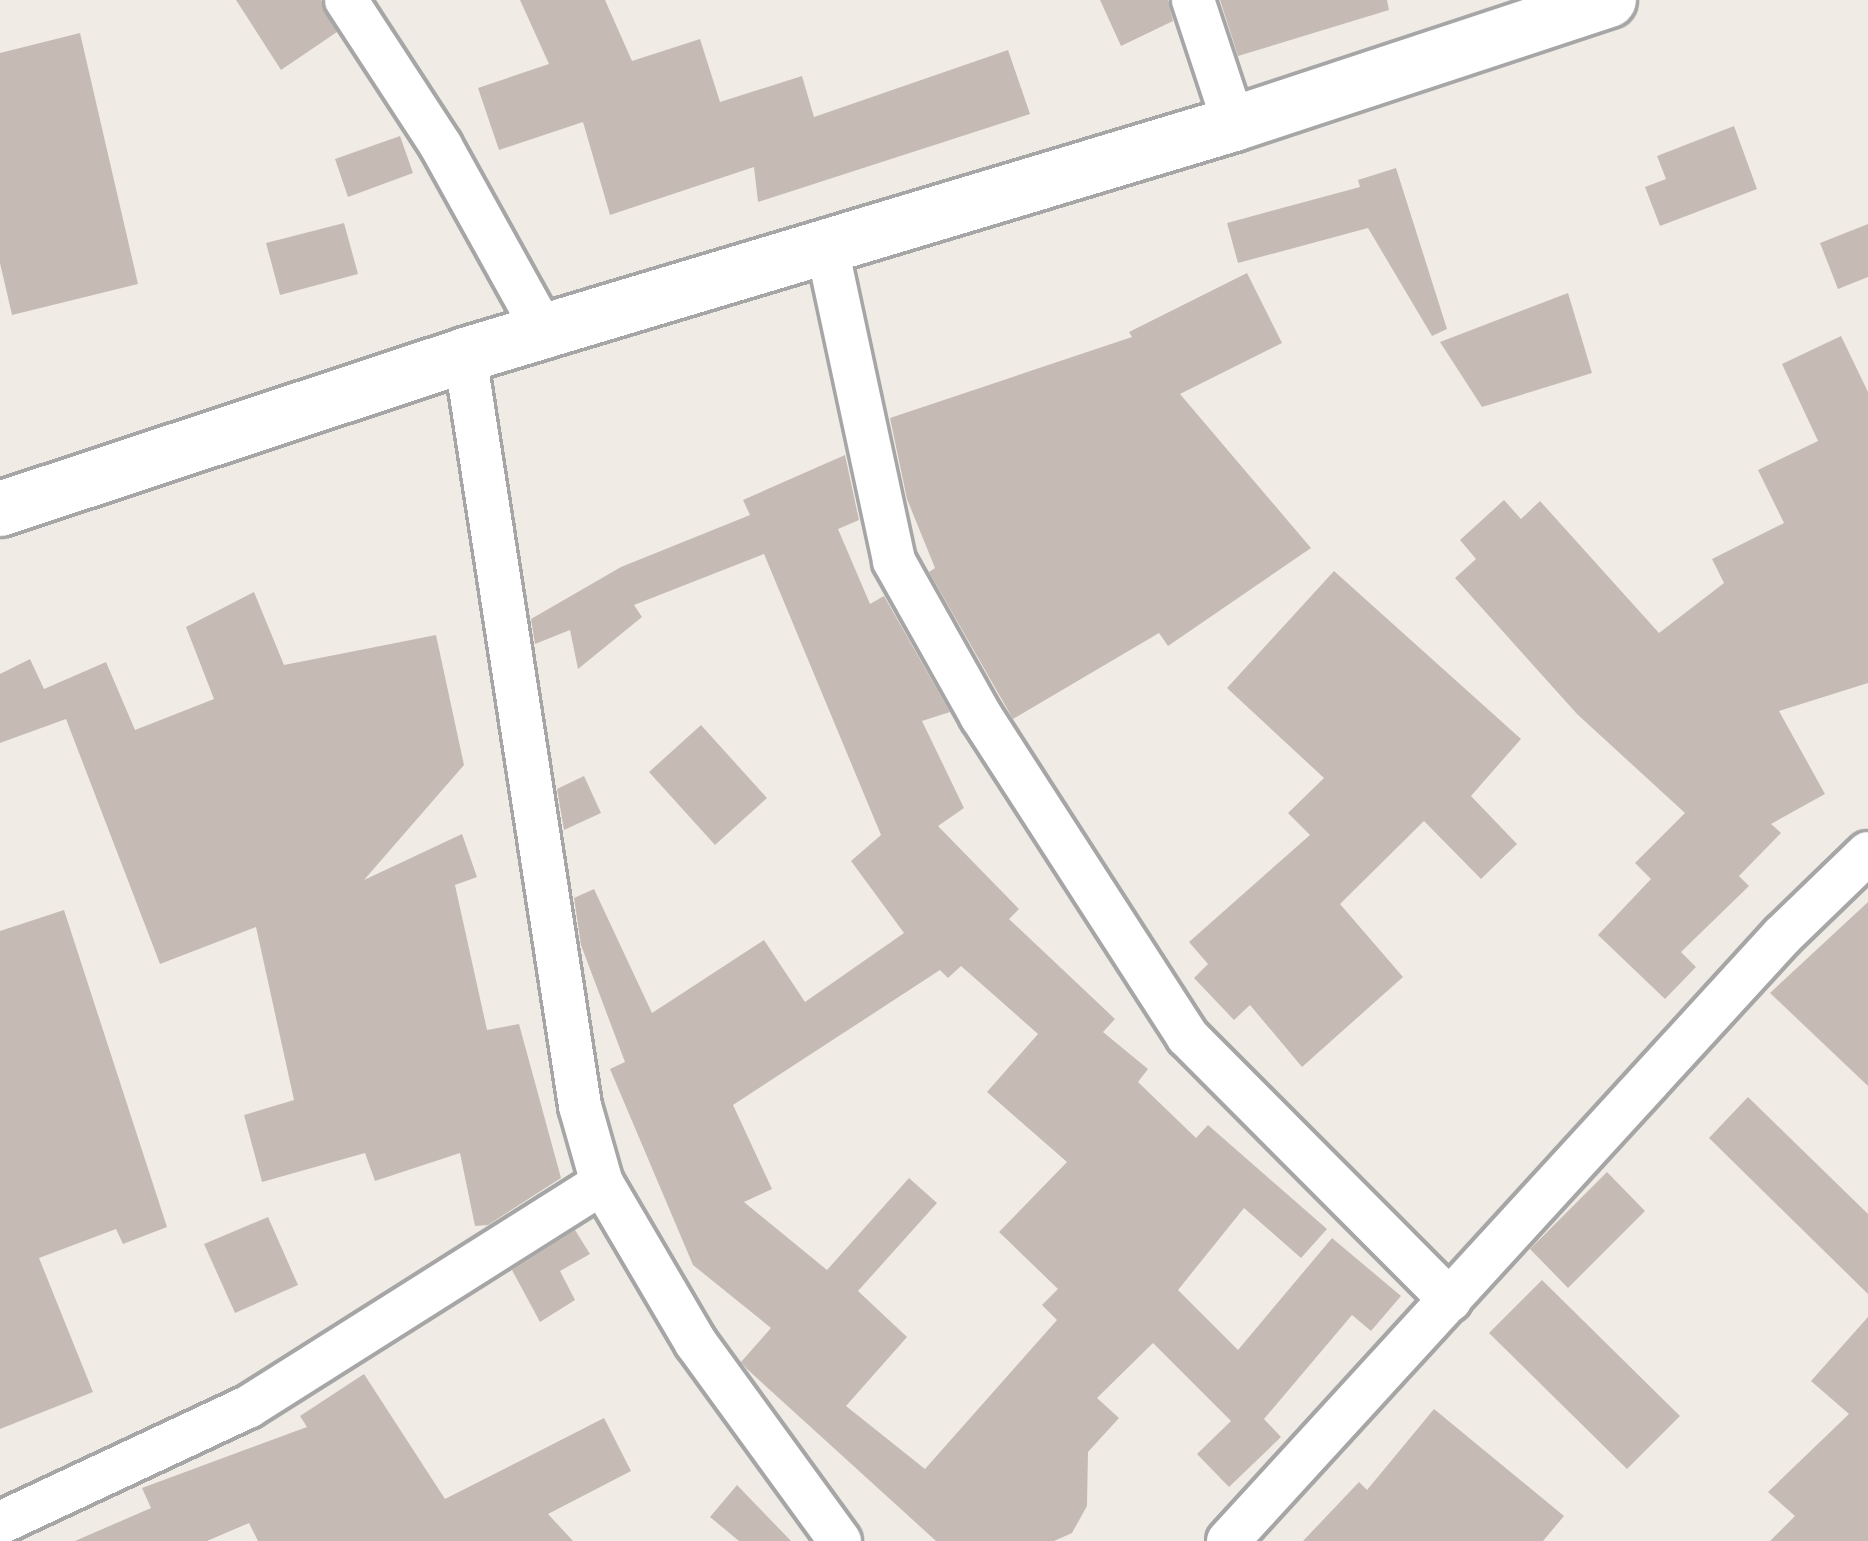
<!DOCTYPE html>
<html>
<head>
<meta charset="utf-8">
<style>
	body { margin:0 }
	#map { position:relative; width:1868px; height:1541px; overflow:hidden; background:#f0ece5; font-family:Poppins,sans-serif }
	div>[style] { position:absolute }
	.building>* { inset:0; background:#c5bbb4 }
	.roads { filter:drop-shadow(3px 0 #a6a6a6) drop-shadow(-3px 0 #a6a6a6) drop-shadow(0 3px #a6a6a6) drop-shadow(0 -3px #a6a6a6) }
	.minor>* { height:42px; margin:-21px; padding:0 21px; transform-origin:21px; border-radius:21px; background:#fff }
	.tertiary>* { height:54px; margin:-27px; padding:0 27px; transform-origin:27px; border-radius:27px; background:#fff }
	span { translate:-50% -50%; white-space:nowrap; text-align:center; line-height:1.15; -webkit-text-stroke:12px #fff; paint-order:stroke }
</style>
</head>
<body>
<div id="map">
	<div class="building">
		<i style="clip-path:polygon(236px 0,321px 0,337px 32px,281px 70px)"></i>
		<i style="clip-path:polygon(520px 0,605px 0,632px 61px,700px 39px,720px 102px,802px 76px,814px 117px,1008px 50px,1030px 114px,758px 202px,754px 167px,610px 215px,583px 122px,499px 150px,478px 88px,549px 64px)"></i>
		<i style="clip-path:polygon(1100px 0,1168px 0,1173px 21px,1121px 46px)"></i>
		<i style="clip-path:polygon(1220px 0,1387px 0,1389px 10px,1238px 56px)"></i>
		<i style="clip-path:polygon(80px 33px,138px 284px,12px 315px,0 263px,0 53px)"></i>
		<i style="clip-path:polygon(1734px 126px,1757px 189px,1660px 226px,1645px 187px,1666px 179px,1657px 156px)"></i>
		<i style="clip-path:polygon(400px 136px,413px 173px,348px 197px,335px 159px)"></i>
		<i style="clip-path:polygon(1396px 168px,1447px 329px,1432px 336px,1368px 228px,1238px 263px,1227px 223px,1360px 187px,1358px 180px)"></i>
		<i style="clip-path:polygon(344px 223px,358px 274px,280px 295px,266px 243px)"></i>
		<i style="clip-path:polygon(1868px 224px,1868px 277px,1838px 289px,1820px 243px)"></i>
		<i style="clip-path:polygon(1247px 273px,1282px 343px,1180px 394px,1311px 548px,1168px 646px,1159px 633px,1013px 719px,929px 572px,935px 568px,907px 499px,890px 418px,1132px 337px,1129px 332px)"></i>
		<i style="clip-path:polygon(1568px 293px,1592px 373px,1482px 407px,1440px 342px)"></i>
		<i style="clip-path:polygon(1841px 336px,1868px 392px,1868px 683px,1779px 711px,1825px 794px,1771px 824px,1781px 833px,1739px 876px,1749px 886px,1681px 952px,1696px 967px,1665px 999px,1598px 935px,1651px 879px,1635px 863px,1685px 813px,1577px 714px,1455px 578px,1476px 559px,1460px 540px,1504px 500px,1521px 519px,1540px 501px,1659px 633px,1724px 583px,1712px 559px,1784px 523px,1758px 470px,1818px 441px,1782px 364px)"></i>
		<i style="clip-path:polygon(evenodd,845px 455px,859px 520px,838px 529px,870px 604px,884px 596px,950px 712px,922px 721px,964px 808px,938px 826px,1019px 909px,1009px 919px,1115px 1019px,1103px 1032px,1148px 1069px,1138px 1082px,1196px 1138px,1208px 1125px,1327px 1229px,1301px 1258px,1244px 1208px,1178px 1290px,1238px 1350px,1332px 1238px,1401px 1296px,1371px 1331px,1352px 1315px,1264px 1419px,1281px 1437px,1229px 1487px,1197px 1454px,1231px 1421px,1153px 1343px,1097px 1398px,1119px 1418px,1088px 1452px,1087px 1506px,1072px 1533px,1054px 1541px,936px 1541px,747px 1369px,741px 1362px,771px 1328px,693px 1265px,610px 1069px,625px 1062px,581px 945px,574px 898px,594px 889px,652px 1013px,764px 940px,805px 1002px,904px 933px,851px 861px,881px 835px,764px 554px,634px 605px,642px 617px,578px 669px,570px 630px,535px 644px,531px 619px,621px 567px,750px 515px,743px 500px,845px 455px,961px 966px,1038px 1034px,987px 1092px,1067px 1162px,999px 1232px,1058px 1289px,1042px 1305px,1057px 1320px,925px 1469px,846px 1406px,907px 1337px,858px 1291px,937px 1203px,909px 1178px,827px 1270px,744px 1202px,772px 1189px,733px 1105px,940px 970px,948px 978px,961px 966px)"></i>
		<i style="clip-path:polygon(1334px 571px,1521px 739px,1471px 796px,1517px 844px,1481px 879px,1424px 821px,1340px 904px,1403px 977px,1302px 1067px,1250px 1005px,1234px 1020px,1194px 978px,1208px 964px,1189px 942px,1310px 835px,1288px 813px,1324px 778px,1227px 688px)"></i>
		<i style="clip-path:polygon(254px 592px,284px 665px,436px 635px,464px 765px,364px 880px,462px 834px,477px 877px,455px 885px,487px 1030px,519px 1024px,561px 1178px,488px 1225px,475px 1226px,460px 1153px,375px 1181px,365px 1153px,262px 1182px,244px 1115px,294px 1100px,256px 927px,160px 964px,66px 719px,0 743px,0 674px,30px 659px,44px 689px,106px 662px,135px 730px,214px 699px,186px 627px)"></i>
		<i style="clip-path:polygon(701px 725px,767px 798px,715px 845px,649px 772px)"></i>
		<i style="clip-path:polygon(584px 776px,601px 813px,564px 830px,557px 789px)"></i>
		<i style="clip-path:polygon(1868px 902px,1868px 1086px,1770px 993px)"></i>
		<i style="clip-path:polygon(64px 910px,167px 1227px,123px 1244px,116px 1229px,39px 1258px,93px 1392px,0 1429px,0 931px)"></i>
		<i style="clip-path:polygon(1748px 1097px,1868px 1214px,1868px 1294px,1709px 1138px)"></i>
		<i style="clip-path:polygon(1607px 1172px,1645px 1211px,1568px 1288px,1530px 1249px)"></i>
		<i style="clip-path:polygon(268px 1217px,298px 1285px,235px 1313px,204px 1244px)"></i>
		<i style="clip-path:polygon(575px 1230px,590px 1254px,560px 1271px,575px 1300px,540px 1322px,512px 1270px)"></i>
		<i style="clip-path:polygon(1542px 1280px,1680px 1416px,1627px 1469px,1489px 1333px)"></i>
		<i style="clip-path:polygon(1868px 1317px,1868px 1541px,1770px 1541px,1795px 1516px,1768px 1492px,1849px 1414px,1811px 1381px)"></i>
		<i style="clip-path:polygon(364px 1374px,445px 1499px,604px 1418px,631px 1471px,548px 1514px,573px 1541px,258px 1541px,249px 1523px,207px 1541px,75px 1541px,151px 1508px,142px 1488px,307px 1427px,300px 1416px)"></i>
		<i style="clip-path:polygon(1434px 1409px,1564px 1516px,1543px 1541px,1303px 1541px,1359px 1482px,1367px 1490px)"></i>
		<i style="clip-path:polygon(737px 1485px,791px 1541px,739px 1541px,710px 1517px)"></i>
	</div>
	<div class="roads">
		<div class="minor">
			<i style="left:346px;top:0;width:174px;rotate:56.9deg"></i>
			<i style="left:441px;top:146px;width:213px;rotate:61deg"></i>
			<i style="left:1193px;top:0;width:131px;rotate:71.7deg"></i>
			<i style="left:826px;top:243px;width:325px;rotate:77.9deg"></i>
			<i style="left:894px;top:561px;width:178px;rotate:60.7deg"></i>
			<i style="left:981px;top:716px;width:381px;rotate:57.2deg"></i>
			<i style="left:1187px;top:1036px;width:373px;rotate:45.1deg"></i>
			<i style="left:465px;top:355px;width:760px;rotate:81.29deg"></i>
			<i style="left:580px;top:1106px;width:80px;rotate:74.1deg"></i>
			<i style="left:602px;top:1183px;width:186px;rotate:59.6deg"></i>
			<i style="left:696px;top:1343px;width:245px;rotate:54deg"></i>
			<i style="left:0;top:1523px;width:274px;rotate:-25.1deg"></i>
			<i style="left:248px;top:1407px;width:419px;rotate:-32.3deg"></i>
			<i style="left:1228px;top:1541px;width:822px;rotate:-47.52deg"></i>
			<i style="left:1783px;top:935px;width:118px;rotate:-44deg"></i>
		</div>
		<div class="tertiary">
			<i style="left:0;top:509px;width:490px;rotate:-18.3deg"></i>
			<i style="left:465px;top:355px;width:803px;rotate:-16.72deg"></i>
			<i style="left:1234px;top:124px;width:395px;rotate:-18.3deg"></i>
		</div>
	</div>
</div>
</body>
</html>
